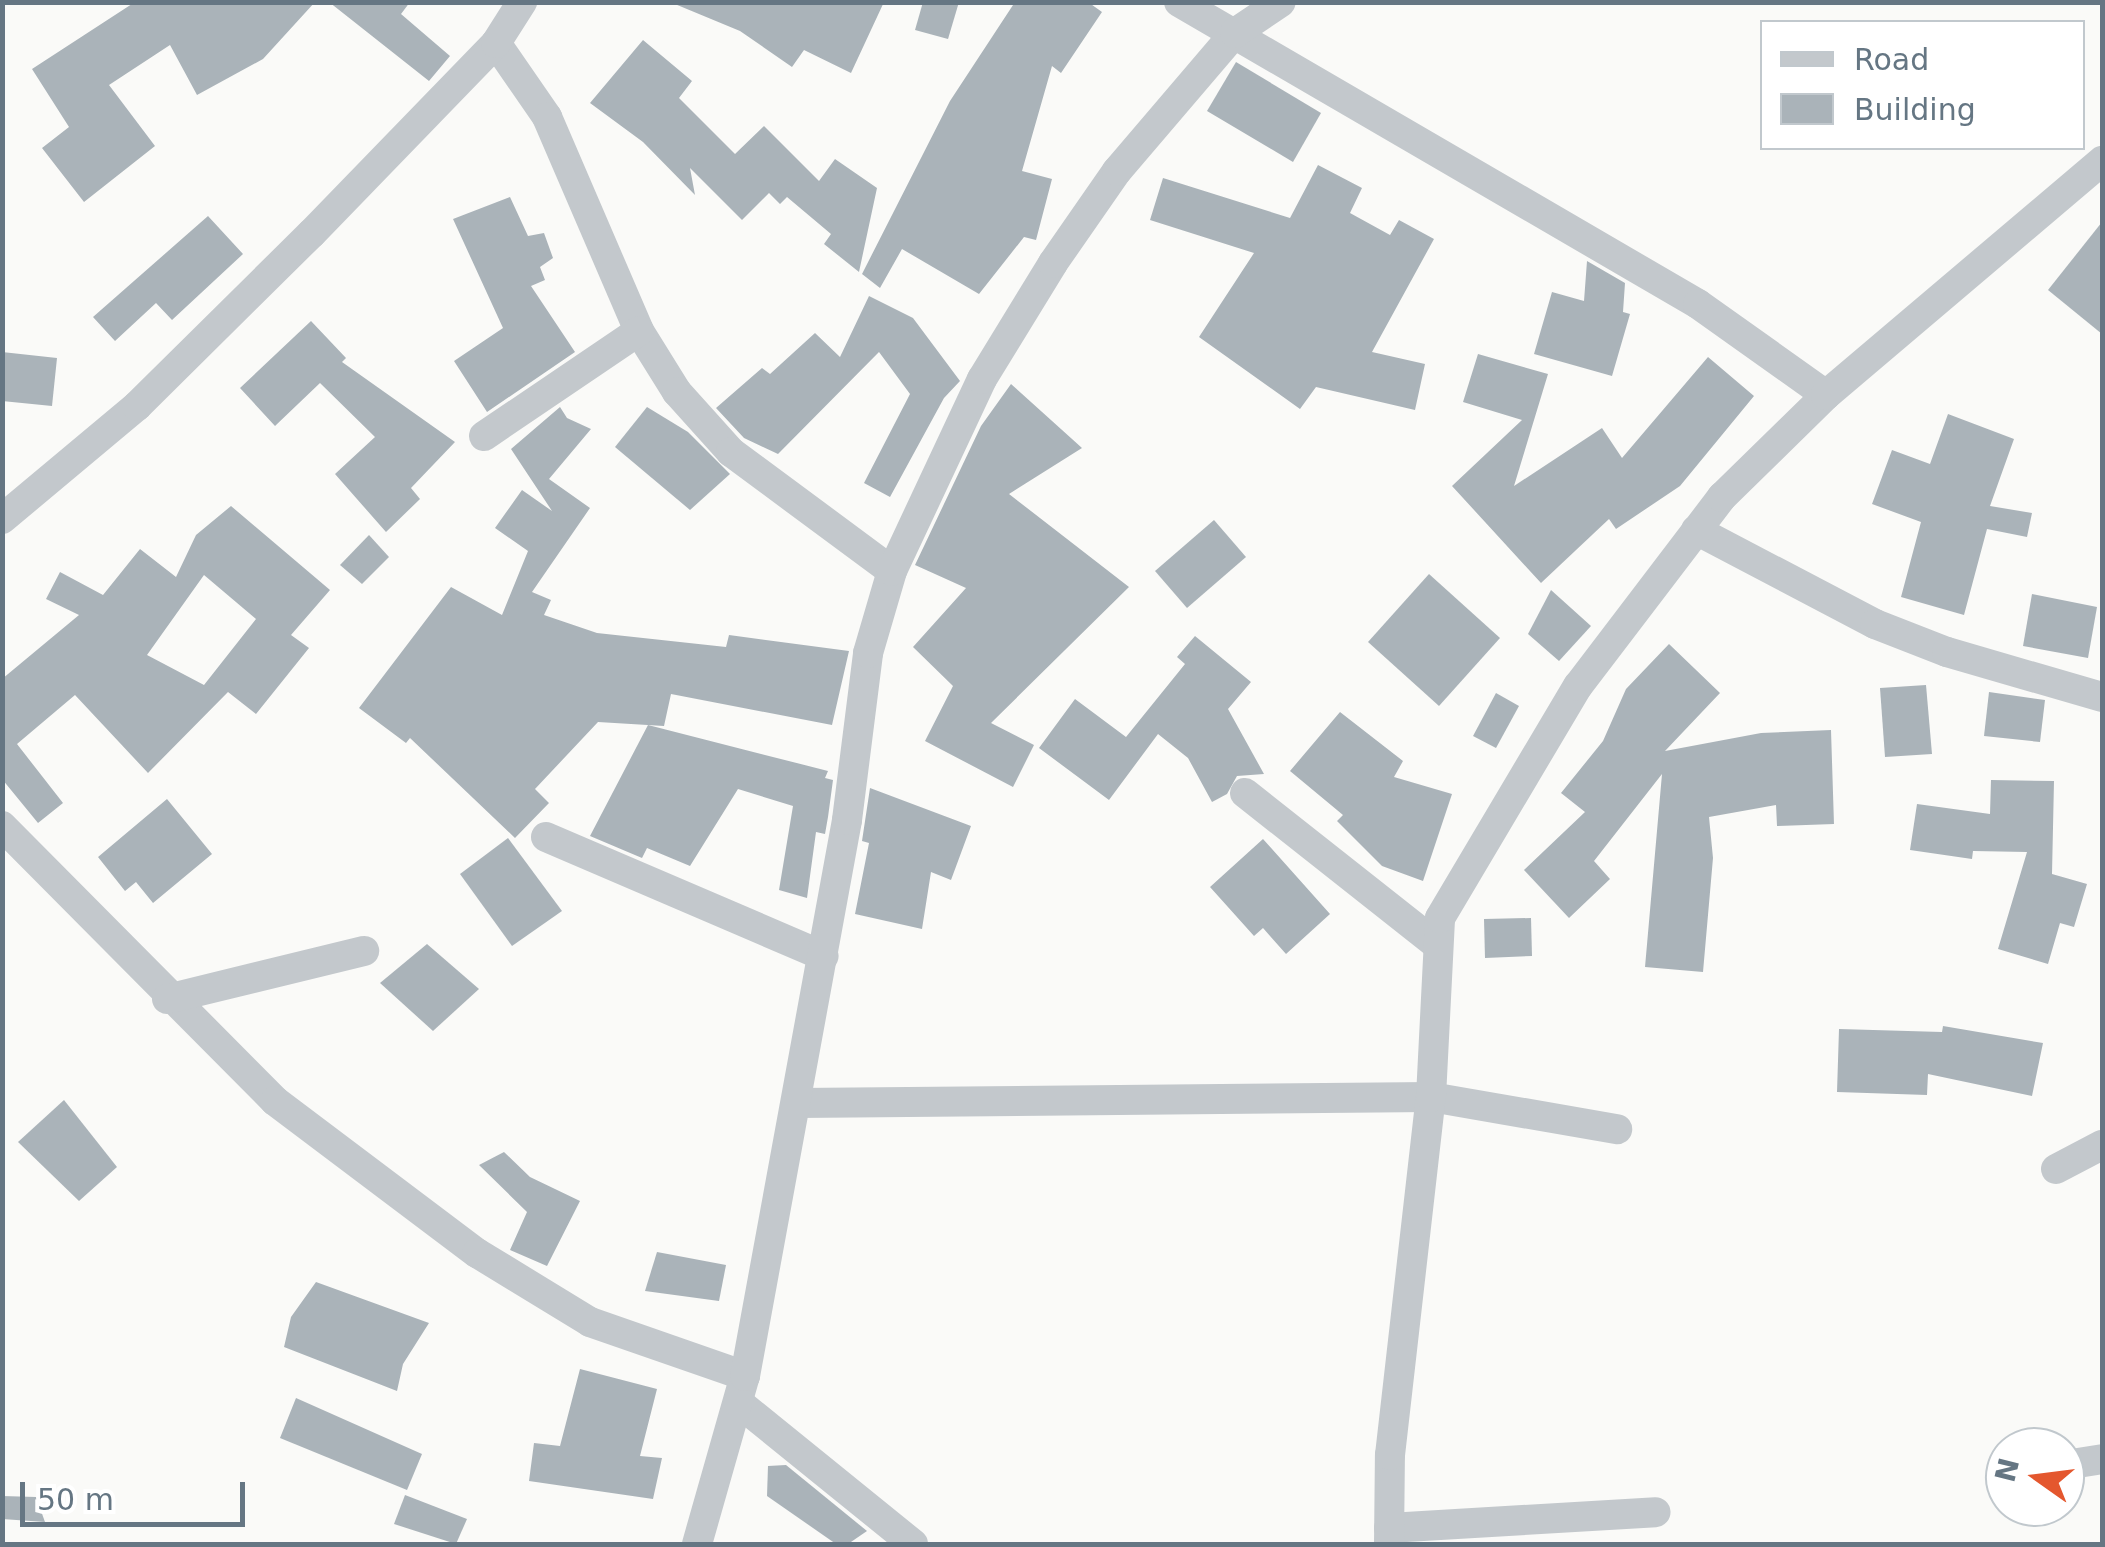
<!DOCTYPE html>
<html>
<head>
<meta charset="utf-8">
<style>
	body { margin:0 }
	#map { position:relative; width:2105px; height:1547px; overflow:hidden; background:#fafaf8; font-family:"DejaVu Sans",sans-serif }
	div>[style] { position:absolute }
	.building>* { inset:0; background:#aab3b9 }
	.street>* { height:30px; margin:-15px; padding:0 15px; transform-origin:15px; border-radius:15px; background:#c3c8cc }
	span { translate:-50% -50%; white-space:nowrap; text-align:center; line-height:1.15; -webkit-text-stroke:10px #fff; paint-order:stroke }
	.frame { position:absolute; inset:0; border:5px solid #657683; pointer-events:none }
	.legend { position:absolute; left:1760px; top:20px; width:325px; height:130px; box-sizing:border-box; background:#fff; border:2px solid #c1c8cd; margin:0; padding:12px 18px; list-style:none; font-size:30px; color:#657683 }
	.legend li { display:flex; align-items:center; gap:20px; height:50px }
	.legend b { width:50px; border:2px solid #c1c8cd }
	.north { position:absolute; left:1985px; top:1427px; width:100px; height:100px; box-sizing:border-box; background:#fff; border:2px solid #c1c8cd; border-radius:50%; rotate:284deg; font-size:28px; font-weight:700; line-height:40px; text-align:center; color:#657683 }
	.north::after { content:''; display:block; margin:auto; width:35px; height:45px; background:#e4572e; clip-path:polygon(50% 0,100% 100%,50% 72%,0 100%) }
	.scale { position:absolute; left:20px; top:1482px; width:225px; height:45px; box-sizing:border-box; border:5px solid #657683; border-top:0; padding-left:12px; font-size:30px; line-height:35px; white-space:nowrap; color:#657683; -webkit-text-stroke:8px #fff; paint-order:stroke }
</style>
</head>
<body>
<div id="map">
	<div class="building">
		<i style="clip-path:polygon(135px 2px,315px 2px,263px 59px,197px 95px,170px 45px,109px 85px,155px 146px,84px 202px,42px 148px,69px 127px,32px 69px)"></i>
		<i style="clip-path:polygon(329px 2px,410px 2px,401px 14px,450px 56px,429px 81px)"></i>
		<i style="clip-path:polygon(670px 2px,884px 2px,851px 73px,804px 50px,792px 67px,740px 31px)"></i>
		<i style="clip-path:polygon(923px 2px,959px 2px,948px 39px,915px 30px)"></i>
		<i style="clip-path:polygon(1015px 2px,1088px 2px,1102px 12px,1061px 73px,1052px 66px,1022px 171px,1052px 179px,1036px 240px,1024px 237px,979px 294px,902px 249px,880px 288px,862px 274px,950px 101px)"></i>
		<i style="clip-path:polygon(643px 40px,692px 81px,679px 98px,735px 154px,764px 126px,819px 181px,835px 159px,877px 188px,859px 272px,824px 244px,831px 234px,787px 197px,780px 204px,769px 193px,742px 220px,690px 168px,695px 195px,643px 142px,590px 103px)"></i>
		<i style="clip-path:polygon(1236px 62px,1321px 113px,1293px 162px,1207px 111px)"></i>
		<i style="clip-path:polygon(1318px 165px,1362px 188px,1350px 213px,1390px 235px,1399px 220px,1434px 239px,1372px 352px,1425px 364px,1415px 410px,1316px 387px,1300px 409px,1199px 337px,1254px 253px,1150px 220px,1163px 178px,1290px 218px)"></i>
		<i style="clip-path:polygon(510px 197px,528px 236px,544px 233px,553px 258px,540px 267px,545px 280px,531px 286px,575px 352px,487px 412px,454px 361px,503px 328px,453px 219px)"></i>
		<i style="clip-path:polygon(208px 216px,243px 254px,172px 320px,156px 303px,115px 341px,93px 317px)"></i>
		<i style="clip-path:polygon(2102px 222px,2102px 334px,2048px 290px)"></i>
		<i style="clip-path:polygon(1587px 261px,1625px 283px,1623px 312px,1630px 314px,1612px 376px,1534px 354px,1552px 292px,1584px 301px)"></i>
		<i style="clip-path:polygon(869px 296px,913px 318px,960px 381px,944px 398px,890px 497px,864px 483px,910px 394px,879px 352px,778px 454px,744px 438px,716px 408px,762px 368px,770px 374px,815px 333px,840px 357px)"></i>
		<i style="clip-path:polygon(311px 321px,346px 358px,342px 362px,455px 442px,411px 488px,420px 499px,386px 532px,335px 474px,375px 437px,320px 383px,275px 426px,240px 388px)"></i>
		<i style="clip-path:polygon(2px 352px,57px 358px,52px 406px,2px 401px)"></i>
		<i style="clip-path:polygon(1478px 354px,1548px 374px,1514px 486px,1602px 428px,1622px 458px,1708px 357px,1754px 396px,1680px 486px,1616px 529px,1609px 519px,1541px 583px,1452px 486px,1522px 420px,1463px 402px)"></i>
		<i style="clip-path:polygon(1011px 384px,1082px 448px,1009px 494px,1129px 587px,991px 723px,1034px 745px,1013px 787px,925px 741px,953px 686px,913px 647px,966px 588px,915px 565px,981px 426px)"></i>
		<i style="clip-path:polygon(560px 407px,567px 418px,591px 429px,549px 479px,590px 508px,532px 592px,551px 600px,544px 615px,597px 633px,726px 647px,729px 635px,849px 651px,832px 725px,671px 694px,664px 726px,598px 722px,535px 789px,549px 803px,515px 838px,410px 738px,406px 743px,359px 708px,451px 587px,502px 615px,528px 551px,495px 528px,522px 490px,552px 511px,511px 449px)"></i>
		<i style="clip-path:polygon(647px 407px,688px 432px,730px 474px,690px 510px,615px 447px)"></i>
		<i style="clip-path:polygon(1948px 414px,2014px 439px,1990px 506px,2032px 513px,2027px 537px,1987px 529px,1964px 615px,1901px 597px,1921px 522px,1872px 504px,1892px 450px,1930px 464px)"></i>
		<i style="clip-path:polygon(evenodd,231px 506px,330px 590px,291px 635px,309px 648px,256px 714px,228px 692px,148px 773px,75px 695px,17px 744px,63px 803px,38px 823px,2px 779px,2px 679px,79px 615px,46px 599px,60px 572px,103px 595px,140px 549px,176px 577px,196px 535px,231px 506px,204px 575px,256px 619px,204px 685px,147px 655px,204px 575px)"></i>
		<i style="clip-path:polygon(1214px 520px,1246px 557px,1187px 608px,1155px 571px)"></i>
		<i style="clip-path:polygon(369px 535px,389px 557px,362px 584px,340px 565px)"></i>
		<i style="clip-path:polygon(1429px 574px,1500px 638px,1439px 706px,1368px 642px)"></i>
		<i style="clip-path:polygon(1551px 590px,1591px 626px,1559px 661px,1528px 634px)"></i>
		<i style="clip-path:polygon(2032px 594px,2097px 607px,2088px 658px,2023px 646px)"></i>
		<i style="clip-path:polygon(1195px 636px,1251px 682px,1228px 709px,1264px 774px,1237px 776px,1227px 794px,1212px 802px,1188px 758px,1158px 734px,1109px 800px,1039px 748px,1075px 699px,1126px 737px,1185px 664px,1177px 657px)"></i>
		<i style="clip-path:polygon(1669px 644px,1720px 693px,1665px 751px,1761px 733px,1831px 730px,1834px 824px,1777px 826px,1776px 805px,1709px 817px,1713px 858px,1703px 972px,1645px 967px,1662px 774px,1594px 861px,1610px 879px,1569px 918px,1524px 870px,1585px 812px,1561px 793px,1603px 741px,1626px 689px)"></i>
		<i style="clip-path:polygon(1926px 685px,1932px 754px,1885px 757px,1880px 688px)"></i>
		<i style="clip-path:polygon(1989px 692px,2045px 700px,2040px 742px,1984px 736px)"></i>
		<i style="clip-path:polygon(1496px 693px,1519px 706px,1496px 748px,1473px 736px)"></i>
		<i style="clip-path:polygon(1340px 712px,1403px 761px,1394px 777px,1452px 794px,1423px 881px,1382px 866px,1337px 821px,1343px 815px,1290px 771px)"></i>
		<i style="clip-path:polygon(648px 725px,828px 771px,825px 778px,833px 780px,828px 817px,825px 834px,816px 832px,807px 898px,779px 890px,793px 806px,738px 789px,690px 866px,647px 848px,642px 858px,590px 836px)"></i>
		<i style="clip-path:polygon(1991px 780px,2054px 781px,2052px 874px,2087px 884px,2074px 927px,2060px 923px,2048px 964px,1998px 949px,2027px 852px,1973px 851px,1972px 859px,1910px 850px,1917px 804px,1990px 814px)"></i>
		<i style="clip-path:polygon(870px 788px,971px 826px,951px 880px,931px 872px,922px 929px,855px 914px,869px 843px,862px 841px)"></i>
		<i style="clip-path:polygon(167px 799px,212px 854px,153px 903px,136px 882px,125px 891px,98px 857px)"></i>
		<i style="clip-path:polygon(508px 838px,562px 911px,512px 946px,460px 874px)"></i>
		<i style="clip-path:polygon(1263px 839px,1330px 914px,1286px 954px,1263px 928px,1254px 936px,1210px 887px)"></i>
		<i style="clip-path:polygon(1531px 918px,1532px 956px,1485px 958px,1484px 919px)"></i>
		<i style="clip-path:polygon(427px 944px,479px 989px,433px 1031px,380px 983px)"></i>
		<i style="clip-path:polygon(1943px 1026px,2043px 1043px,2032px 1096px,1928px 1074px,1927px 1095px,1837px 1092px,1839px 1029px,1942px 1032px)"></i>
		<i style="clip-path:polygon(64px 1100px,117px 1167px,79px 1201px,18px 1142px)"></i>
		<i style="clip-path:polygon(504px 1152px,530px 1177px,580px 1201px,547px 1266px,510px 1250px,527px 1212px,479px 1165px)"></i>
		<i style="clip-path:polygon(657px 1252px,726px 1265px,719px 1301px,645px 1291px)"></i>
		<i style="clip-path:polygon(316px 1282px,429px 1323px,403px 1364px,397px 1391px,284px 1347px,291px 1317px)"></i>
		<i style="clip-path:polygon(580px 1369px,657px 1389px,640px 1456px,662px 1458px,653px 1499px,529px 1481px,534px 1443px,560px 1446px)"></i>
		<i style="clip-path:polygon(296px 1398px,422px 1454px,407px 1490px,280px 1438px)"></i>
		<i style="clip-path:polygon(786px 1465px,867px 1531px,848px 1544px,836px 1544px,767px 1496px,768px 1466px)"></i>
		<i style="clip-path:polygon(405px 1495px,467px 1519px,456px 1544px,394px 1524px)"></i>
		<i style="clip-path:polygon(2px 1496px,36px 1497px,45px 1522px,2px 1519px)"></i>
	</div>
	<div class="street">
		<i style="left:1179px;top:2px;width:600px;rotate:30.19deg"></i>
		<i style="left:1698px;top:304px;width:157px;rotate:35.4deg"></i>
		<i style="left:496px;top:43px;width:90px;rotate:55.4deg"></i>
		<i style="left:547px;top:117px;width:233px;rotate:66.7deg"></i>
		<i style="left:639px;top:331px;width:72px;rotate:58.1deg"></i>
		<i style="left:677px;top:392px;width:81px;rotate:48deg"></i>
		<i style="left:731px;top:452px;width:200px;rotate:36.5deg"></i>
		<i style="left:484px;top:436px;width:187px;rotate:-34.1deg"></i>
		<i style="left:2px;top:519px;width:176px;rotate:-39.9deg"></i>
		<i style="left:137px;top:406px;width:246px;rotate:-44.7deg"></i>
		<i style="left:312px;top:233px;width:264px;rotate:-45.9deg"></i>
		<i style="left:496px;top:43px;width:49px;rotate:-57.6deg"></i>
		<i style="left:1696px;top:530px;width:202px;rotate:27.7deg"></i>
		<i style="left:1875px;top:624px;width:77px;rotate:21.3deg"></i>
		<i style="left:1947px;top:652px;width:161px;rotate:16.2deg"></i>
		<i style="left:1245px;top:793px;width:242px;rotate:38.3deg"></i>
		<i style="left:2px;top:826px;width:387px;rotate:45.2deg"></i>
		<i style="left:275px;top:1101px;width:253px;rotate:37deg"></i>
		<i style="left:477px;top:1253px;width:132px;rotate:31.4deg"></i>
		<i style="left:590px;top:1322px;width:164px;rotate:19.2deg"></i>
		<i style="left:546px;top:837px;width:302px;rotate:23.2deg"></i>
		<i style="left:167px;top:999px;width:203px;rotate:-13.7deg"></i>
		<i style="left:798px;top:1103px;width:633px;rotate:-0.54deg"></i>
		<i style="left:1431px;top:1097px;width:189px;rotate:9.8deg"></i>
		<i style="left:2056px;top:1169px;width:52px;rotate:-27.6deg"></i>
		<i style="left:739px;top:1403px;width:224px;rotate:39deg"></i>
		<i style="left:2065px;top:1465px;width:37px;rotate:-9deg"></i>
		<i style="left:1389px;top:1528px;width:267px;rotate:-3.4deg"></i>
		<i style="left:697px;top:1544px;width:175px;rotate:-74.1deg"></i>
		<i style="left:745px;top:1376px;width:565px;rotate:-79.6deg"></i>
		<i style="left:847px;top:820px;width:168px;rotate:-82.8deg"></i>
		<i style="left:868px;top:653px;width:85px;rotate:-73.7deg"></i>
		<i style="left:892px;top:571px;width:212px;rotate:-64.9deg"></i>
		<i style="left:982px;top:379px;width:136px;rotate:-58.5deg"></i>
		<i style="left:1053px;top:263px;width:112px;rotate:-55.2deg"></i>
		<i style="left:1117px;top:171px;width:182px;rotate:-49.5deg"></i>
		<i style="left:1235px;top:33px;width:55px;rotate:-34deg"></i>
		<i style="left:1389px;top:1544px;width:89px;rotate:-89.4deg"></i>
		<i style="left:1390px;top:1455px;width:360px;rotate:-83.5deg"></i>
		<i style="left:1431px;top:1097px;width:179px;rotate:-87.1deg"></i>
		<i style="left:1440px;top:918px;width:270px;rotate:-59.3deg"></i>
		<i style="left:1578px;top:686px;width:238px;rotate:-52.7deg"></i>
		<i style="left:1722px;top:497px;width:146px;rotate:-44.4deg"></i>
		<i style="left:1826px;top:395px;width:362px;rotate:-40.3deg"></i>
	</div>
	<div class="frame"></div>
	<ul class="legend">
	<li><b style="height:12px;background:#c3c8cc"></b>Road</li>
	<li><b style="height:28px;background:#aab3b9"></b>Building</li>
	</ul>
	<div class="north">N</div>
	<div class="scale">50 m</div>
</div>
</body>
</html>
